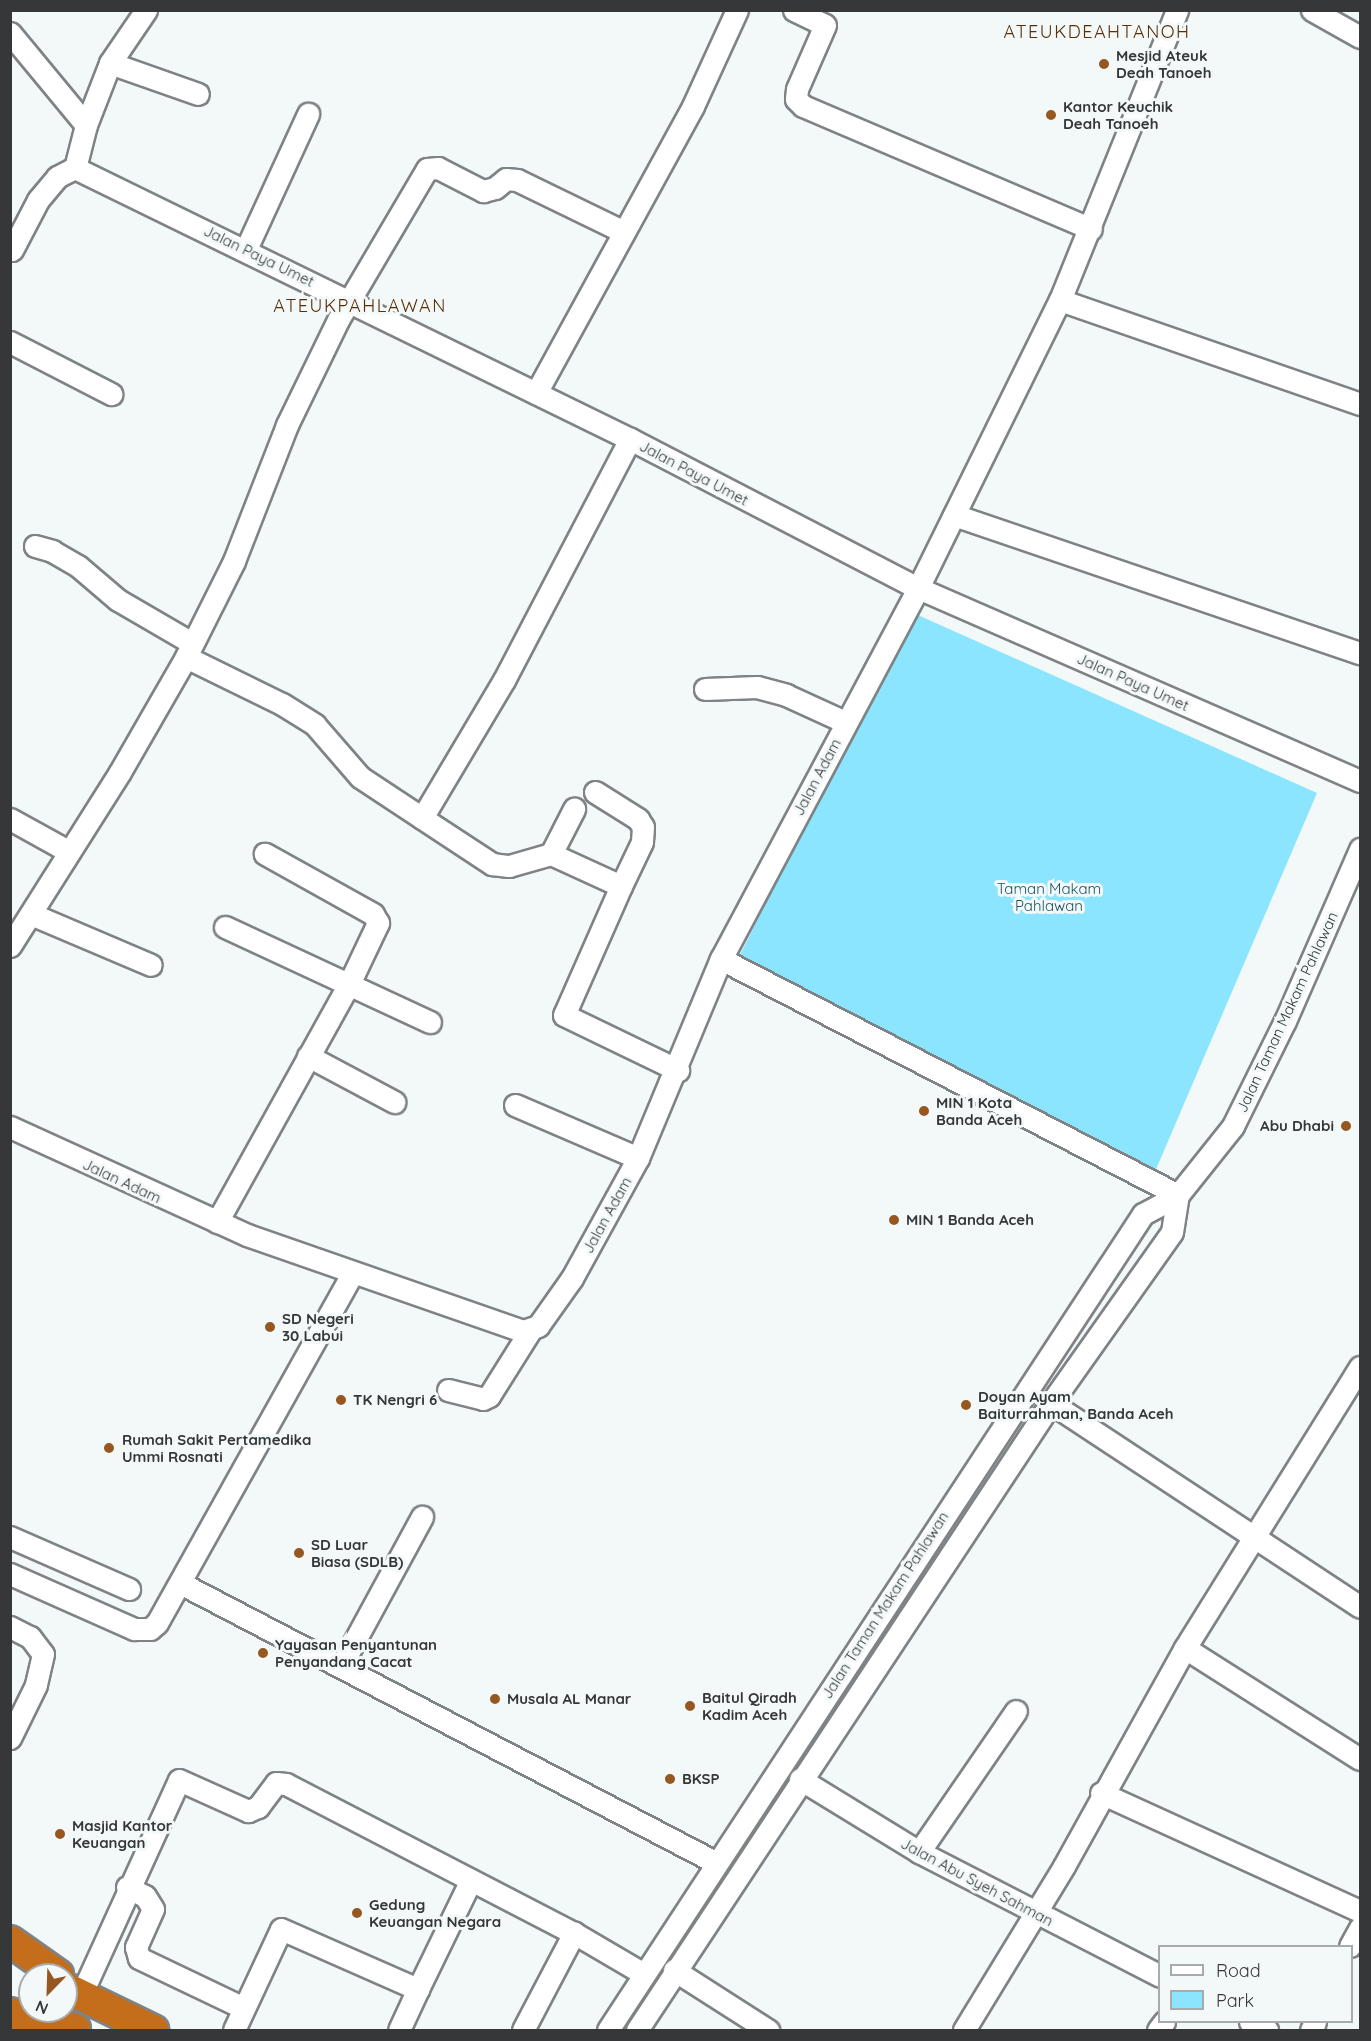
<!DOCTYPE html>
<html>
<head>
<meta charset="utf-8">
<style>
	body { margin:0 }
	#map { position:relative; width:1371px; height:2041px; overflow:hidden; background:#f3f8f9; font-family:Quicksand,sans-serif }
	div>[style] { position:absolute }
	.green>* { inset:0; background:#8be5fe }
	.roads { filter:drop-shadow(2px 0 #7f8385) drop-shadow(-2px 0 #7f8385) drop-shadow(0 2px #7f8385) drop-shadow(0 -2px #7f8385) }
	.minor>* { height:21px; margin:-10.5px; padding:0 10.5px; transform-origin:10.5px; border-radius:10.5px; background:#fff }
	.highway>* { height:30px; margin:-15px; padding:0 15px; transform-origin:15px; border-radius:15px; background:#c46d1b }
	.dots>* { width:16px; height:16px; translate:-50% -50%; box-sizing:border-box; border:3px solid #f3f8f9; border-radius:50% }
	span { translate:-50% -50%; white-space:nowrap; text-align:center; line-height:1.15; -webkit-text-stroke:6px #f3f8f9; paint-order:stroke }
	.poi-label { font-size:15px; color:#353738; font-weight:700 }
	.left { translate:0 -50%; text-align:left }
	.right { translate:-100% -50%; text-align:right }
	.street-label { font-size:15px; color:#353738 }
	.park-label { font-size:15px; color:#1c5260 }
	.quarter-label { font-size:18px; color:#5a2f07; letter-spacing:1.5px }
	.frame { position:absolute; inset:0; border:12px solid #353738; pointer-events:none }
	.legend { position:absolute; left:1158px; top:1945px; width:195px; height:78px; box-sizing:border-box; background:#f3f8f9; border:2px solid #a7abac; margin:0; padding:8px 10px; list-style:none; font-size:18px; color:#353738 }
	.legend li { display:flex; align-items:center; gap:12px; height:30px }
	.legend b { width:30px; border:2px solid #a7abac }
	.north { position:absolute; left:18px; top:1963px; width:60px; height:60px; box-sizing:border-box; background:#f3f8f9; border:2px solid #a7abac; border-radius:50%; rotate:203deg; font-size:16px; font-weight:700; line-height:24px; text-align:center; color:#353738 }
	.north::after { content:''; display:block; margin:auto; width:21px; height:27px; background:#975720; clip-path:polygon(50% 0,100% 100%,50% 72%,0 100%) }
</style>
</head>
<body>
<div id="map">
	<div class="green">
		<i style="clip-path:polygon(911px 612px,1317px 793px,1154px 1174px,733px 969px)"></i>
	</div>
	<div class="roads">
		<div class="minor">
			<i style="left:794px;top:10px;width:34px;rotate:26deg"></i>
			<i style="left:825px;top:25px;width:70px;rotate:113.6deg"></i>
			<i style="left:797px;top:89px;width:10px;rotate:96deg"></i>
			<i style="left:796px;top:99px;width:10px;rotate:45deg"></i>
			<i style="left:803px;top:106px;width:313px;rotate:23.1deg"></i>
			<i style="left:1312px;top:10px;width:55px;rotate:29.4deg"></i>
			<i style="left:10px;top:33px;width:119px;rotate:50.4deg"></i>
			<i style="left:86px;top:125px;width:44px;rotate:104.3deg"></i>
			<i style="left:75px;top:168px;width:618px;rotate:26.03deg"></i>
			<i style="left:630px;top:439px;width:324px;rotate:27.4deg"></i>
			<i style="left:918px;top:588px;width:482px;rotate:23.6deg"></i>
			<i style="left:110px;top:63px;width:93px;rotate:19.4deg"></i>
			<i style="left:86px;top:125px;width:66px;rotate:-68.8deg"></i>
			<i style="left:110px;top:63px;width:64px;rotate:-55.8deg"></i>
			<i style="left:246px;top:249px;width:149px;rotate:-65.3deg"></i>
			<i style="left:12px;top:250px;width:56px;rotate:-62.5deg"></i>
			<i style="left:38px;top:200px;width:30px;rotate:-50deg"></i>
			<i style="left:57px;top:177px;width:20px;rotate:-27deg"></i>
			<i style="left:1060px;top:300px;width:313px;rotate:-68deg"></i>
			<i style="left:10px;top:342px;width:114px;rotate:27.2deg"></i>
			<i style="left:536px;top:393px;width:327px;rotate:-61.3deg"></i>
			<i style="left:693px;top:106px;width:106px;rotate:-65.4deg"></i>
			<i style="left:954px;top:515px;width:429px;rotate:18.8deg"></i>
			<i style="left:35px;top:546px;width:18px;rotate:16deg"></i>
			<i style="left:52px;top:551px;width:30px;rotate:30deg"></i>
			<i style="left:78px;top:566px;width:52px;rotate:40.4deg"></i>
			<i style="left:118px;top:600px;width:86px;rotate:30.2deg"></i>
			<i style="left:186px;top:657px;width:107px;rotate:26.1deg"></i>
			<i style="left:282px;top:704px;width:39px;rotate:32deg"></i>
			<i style="left:315px;top:725px;width:69px;rotate:49.1deg"></i>
			<i style="left:360px;top:777px;width:74px;rotate:33.5deg"></i>
			<i style="left:422px;top:818px;width:161px;rotate:-59.3deg"></i>
			<i style="left:504px;top:680px;width:272px;rotate:-62.4deg"></i>
			<i style="left:705px;top:689px;width:52px;rotate:-2.2deg"></i>
			<i style="left:757px;top:687px;width:30px;rotate:15deg"></i>
			<i style="left:786px;top:695px;width:65px;rotate:24.6deg"></i>
			<i style="left:595px;top:792px;width:51px;rotate:32.1deg"></i>
			<i style="left:638px;top:819px;width:9px;rotate:58deg"></i>
			<i style="left:643px;top:827px;width:15px;rotate:94deg"></i>
			<i style="left:642px;top:842px;width:49px;rotate:115.5deg"></i>
			<i style="left:422px;top:818px;width:84px;rotate:33.3deg"></i>
			<i style="left:492px;top:864px;width:17px;rotate:7deg"></i>
			<i style="left:509px;top:866px;width:44px;rotate:-15.9deg"></i>
			<i style="left:551px;top:854px;width:77px;rotate:24.6deg"></i>
			<i style="left:621px;top:886px;width:141px;rotate:113.8deg"></i>
			<i style="left:564px;top:1015px;width:127px;rotate:25.8deg"></i>
			<i style="left:10px;top:819px;width:66px;rotate:28.9deg"></i>
			<i style="left:551px;top:854px;width:51px;rotate:-62.9deg"></i>
			<i style="left:31px;top:914px;width:130px;rotate:23deg"></i>
			<i style="left:225px;top:927px;width:226px;rotate:24.9deg"></i>
			<i style="left:10px;top:946px;width:206px;rotate:-57.7deg"></i>
			<i style="left:120px;top:772px;width:133px;rotate:-60.1deg"></i>
			<i style="left:186px;top:657px;width:107px;rotate:-63.4deg"></i>
			<i style="left:234px;top:561px;width:146px;rotate:-68.7deg"></i>
			<i style="left:287px;top:425px;width:117px;rotate:-64.1deg"></i>
			<i style="left:338px;top:320px;width:175px;rotate:-59.5deg"></i>
			<i style="left:427px;top:169px;width:11px;rotate:-5deg"></i>
			<i style="left:438px;top:168px;width:51px;rotate:27.1deg"></i>
			<i style="left:483px;top:191px;width:12px;rotate:-14deg"></i>
			<i style="left:495px;top:188px;width:14px;rotate:-39deg"></i>
			<i style="left:506px;top:179px;width:11px;rotate:5deg"></i>
			<i style="left:517px;top:180px;width:119px;rotate:25.9deg"></i>
			<i style="left:721px;top:959px;width:514px;rotate:27.31deg"></i>
			<i style="left:308px;top:1056px;width:98px;rotate:28.1deg"></i>
			<i style="left:515px;top:1105px;width:134px;rotate:23.3deg"></i>
			<i style="left:10px;top:1127px;width:260px;rotate:24.5deg"></i>
			<i style="left:247px;top:1235px;width:292px;rotate:19.2deg"></i>
			<i style="left:523px;top:1331px;width:16px;rotate:-18deg"></i>
			<i style="left:538px;top:1326px;width:59px;rotate:-54.7deg"></i>
			<i style="left:572px;top:1278px;width:137px;rotate:-61.2deg"></i>
			<i style="left:638px;top:1158px;width:216px;rotate:-67.4deg"></i>
			<i style="left:721px;top:959px;width:420px;rotate:-62deg"></i>
			<i style="left:918px;top:588px;width:321px;rotate:-63.8deg"></i>
			<i style="left:1060px;top:300px;width:318px;rotate:19.1deg"></i>
			<i style="left:217px;top:1222px;width:272px;rotate:-61deg"></i>
			<i style="left:349px;top:984px;width:68px;rotate:-64.6deg"></i>
			<i style="left:378px;top:923px;width:10px;rotate:-119deg"></i>
			<i style="left:373px;top:914px;width:124px;rotate:-150.9deg"></i>
			<i style="left:448px;top:1390px;width:36px;rotate:14deg"></i>
			<i style="left:483px;top:1399px;width:7px;rotate:-27deg"></i>
			<i style="left:489px;top:1396px;width:79px;rotate:-57.9deg"></i>
			<i style="left:1051px;top:1403px;width:370px;rotate:33.4deg"></i>
			<i style="left:10px;top:1537px;width:130px;rotate:23.6deg"></i>
			<i style="left:10px;top:1574px;width:136px;rotate:23.9deg"></i>
			<i style="left:134px;top:1629px;width:16px"></i>
			<i style="left:150px;top:1629px;width:9px;rotate:-41deg"></i>
			<i style="left:157px;top:1623px;width:400px;rotate:-60.8deg"></i>
			<i style="left:182px;top:1584px;width:601px;rotate:27.55deg"></i>
			<i style="left:10px;top:1627px;width:22px;rotate:27deg"></i>
			<i style="left:30px;top:1637px;width:21px;rotate:53deg"></i>
			<i style="left:43px;top:1654px;width:32px;rotate:103deg"></i>
			<i style="left:36px;top:1685px;width:59px;rotate:116.1deg"></i>
			<i style="left:1185px;top:1648px;width:207px;rotate:32.4deg"></i>
			<i style="left:341px;top:1666px;width:170px;rotate:-61.5deg"></i>
			<i style="left:800px;top:1779px;width:140px;rotate:31.5deg"></i>
			<i style="left:919px;top:1852px;width:271px;rotate:27.2deg"></i>
			<i style="left:1101px;top:1793px;width:285px;rotate:24.5deg"></i>
			<i style="left:919px;top:1852px;width:171px;rotate:-55.5deg"></i>
			<i style="left:127px;top:1887px;width:20px;rotate:27deg"></i>
			<i style="left:145px;top:1896px;width:15px;rotate:58deg"></i>
			<i style="left:153px;top:1909px;width:42px;rotate:114.1deg"></i>
			<i style="left:136px;top:1947px;width:11px;rotate:75deg"></i>
			<i style="left:139px;top:1958px;width:116px;rotate:25.5deg"></i>
			<i style="left:1350px;top:1946px;width:21px;rotate:-61deg"></i>
			<i style="left:674px;top:1970px;width:112px;rotate:32.6deg"></i>
			<i style="left:418px;top:1989px;width:121px;rotate:-64.1deg"></i>
			<i style="left:81px;top:1995px;width:236px;rotate:-65.5deg"></i>
			<i style="left:179px;top:1780px;width:76px;rotate:24.2deg"></i>
			<i style="left:248px;top:1811px;width:11px;rotate:-22deg"></i>
			<i style="left:258px;top:1807px;width:30px;rotate:-53deg"></i>
			<i style="left:276px;top:1783px;width:10px;rotate:6deg"></i>
			<i style="left:286px;top:1784px;width:324px;rotate:27.4deg"></i>
			<i style="left:574px;top:1933px;width:81px;rotate:30.4deg"></i>
			<i style="left:1250px;top:2022px;width:19px;rotate:25deg"></i>
			<i style="left:234px;top:2030px;width:111px;rotate:-65deg"></i>
			<i style="left:281px;top:1929px;width:150px;rotate:23.7deg"></i>
			<i style="left:418px;top:1989px;width:45px;rotate:114.9deg"></i>
			<i style="left:523px;top:2030px;width:110px;rotate:-62.3deg"></i>
			<i style="left:608px;top:2030px;width:976px;rotate:-56.75deg"></i>
			<i style="left:1143px;top:1214px;width:40px;rotate:-28deg"></i>
			<i style="left:1178px;top:1195px;width:88px;rotate:-51.4deg"></i>
			<i style="left:1233px;top:1126px;width:117px;rotate:-63.7deg"></i>
			<i style="left:1285px;top:1021px;width:188px;rotate:-66.4deg"></i>
			<i style="left:637px;top:2030px;width:751px;rotate:-56.56deg"></i>
			<i style="left:1051px;top:1403px;width:209px;rotate:-54.7deg"></i>
			<i style="left:1172px;top:1232px;width:37px;rotate:-81deg"></i>
			<i style="left:964px;top:2030px;width:192px;rotate:-58.6deg"></i>
			<i style="left:1064px;top:1866px;width:249px;rotate:-61deg"></i>
			<i style="left:1185px;top:1648px;width:331px;rotate:-58.1deg"></i>
			<i style="left:1158px;top:2030px;width:10px;rotate:-53deg"></i>
			<i style="left:1311px;top:2030px;width:9px;rotate:-63deg"></i>
		</div>
		<div class="highway">
			<i style="left:10px;top:1941px;width:59px;rotate:35.3deg"></i>
			<i style="left:66px;top:1988px;width:97px;rotate:25.8deg"></i>
			<i style="left:10px;top:2013px;width:67px;rotate:13.8deg"></i>
		</div>
	</div>
	<div class="dots">
		<i style="left:1104px;top:64px;background:#975720"></i>
		<i style="left:1051px;top:115px;background:#975720"></i>
		<i style="left:924px;top:1111px;background:#975720"></i>
		<i style="left:1346px;top:1126px;background:#975720"></i>
		<i style="left:894px;top:1220px;background:#975720"></i>
		<i style="left:270px;top:1327px;background:#975720"></i>
		<i style="left:341px;top:1400px;background:#975720"></i>
		<i style="left:966px;top:1405px;background:#975720"></i>
		<i style="left:109px;top:1448px;background:#975720"></i>
		<i style="left:299px;top:1553px;background:#975720"></i>
		<i style="left:263px;top:1653px;background:#975720"></i>
		<i style="left:495px;top:1699px;background:#975720"></i>
		<i style="left:690px;top:1706px;background:#975720"></i>
		<i style="left:670px;top:1779px;background:#975720"></i>
		<i style="left:60px;top:1834px;background:#975720"></i>
		<i style="left:357px;top:1913px;background:#975720"></i>
	</div>
	<div class="poi-label">
		<span class="left" style="left:1116px;top:64px">Mesjid Ateuk<br>Deah Tanoeh</span>
		<span class="left" style="left:1063px;top:115px">Kantor Keuchik<br>Deah Tanoeh</span>
		<span class="left" style="left:936px;top:1111px">MIN 1 Kota<br>Banda Aceh</span>
		<span class="right" style="left:1334px;top:1126px">Abu Dhabi</span>
		<span class="left" style="left:906px;top:1220px">MIN 1 Banda Aceh</span>
		<span class="left" style="left:282px;top:1327px">SD Negeri<br>30 Labui</span>
		<span class="left" style="left:978px;top:1405px">Doyan Ayam<br>Baiturrahman, Banda Aceh</span>
		<span class="left" style="left:353px;top:1400px">TK Nengri 6</span>
		<span class="left" style="left:122px;top:1448px">Rumah Sakit Pertamedika<br>Ummi Rosnati</span>
		<span class="left" style="left:311px;top:1553px">SD Luar<br>Biasa (SDLB)</span>
		<span class="left" style="left:275px;top:1653px">Yayasan Penyantunan<br>Penyandang Cacat</span>
		<span class="left" style="left:702px;top:1706px">Baitul Qiradh<br>Kadim Aceh</span>
		<span class="left" style="left:507px;top:1699px">Musala AL Manar</span>
		<span class="left" style="left:682px;top:1779px">BKSP</span>
		<span class="left" style="left:72px;top:1834px">Masjid Kantor<br>Keuangan</span>
		<span class="left" style="left:369px;top:1913px">Gedung<br>Keuangan Negara</span>
	</div>
	<div class="street-label">
		<span style="left:259px;top:256px;rotate:26deg">Jalan Paya Umet</span>
		<span style="left:694px;top:473px;rotate:28deg">Jalan Paya Umet</span>
		<span style="left:1133px;top:682px;rotate:24deg">Jalan Paya Umet</span>
		<span style="left:817px;top:777px;rotate:-62deg">Jalan Adam</span>
		<span style="left:1287px;top:1012px;rotate:-65deg">Jalan Taman Makam Pahlawan</span>
		<span style="left:122px;top:1181px;rotate:25deg">Jalan Adam</span>
		<span style="left:607px;top:1215px;rotate:-61deg">Jalan Adam</span>
		<span style="left:885px;top:1605px;rotate:-57deg">Jalan Taman Makam Pahlawan</span>
		<span style="left:977px;top:1882px;rotate:28deg">Jalan Abu Syeh Sahman</span>
	</div>
	<div class="park-label">
		<span style="left:1049px;top:897px">Taman Makam<br>Pahlawan</span>
	</div>
	<div class="quarter-label">
		<span style="left:1097px;top:32px">ATEUKDEAHTANOH</span>
		<span style="left:360px;top:306px">ATEUKPAHLAWAN</span>
	</div>
	<div class="frame"></div>
	<ul class="legend">
	<li><b style="height:8px;background:#fff"></b>Road</li>
	<li><b style="height:16px;background:#8be5fe"></b>Park</li>
	</ul>
	<div class="north">N</div>
</div>
</body>
</html>
